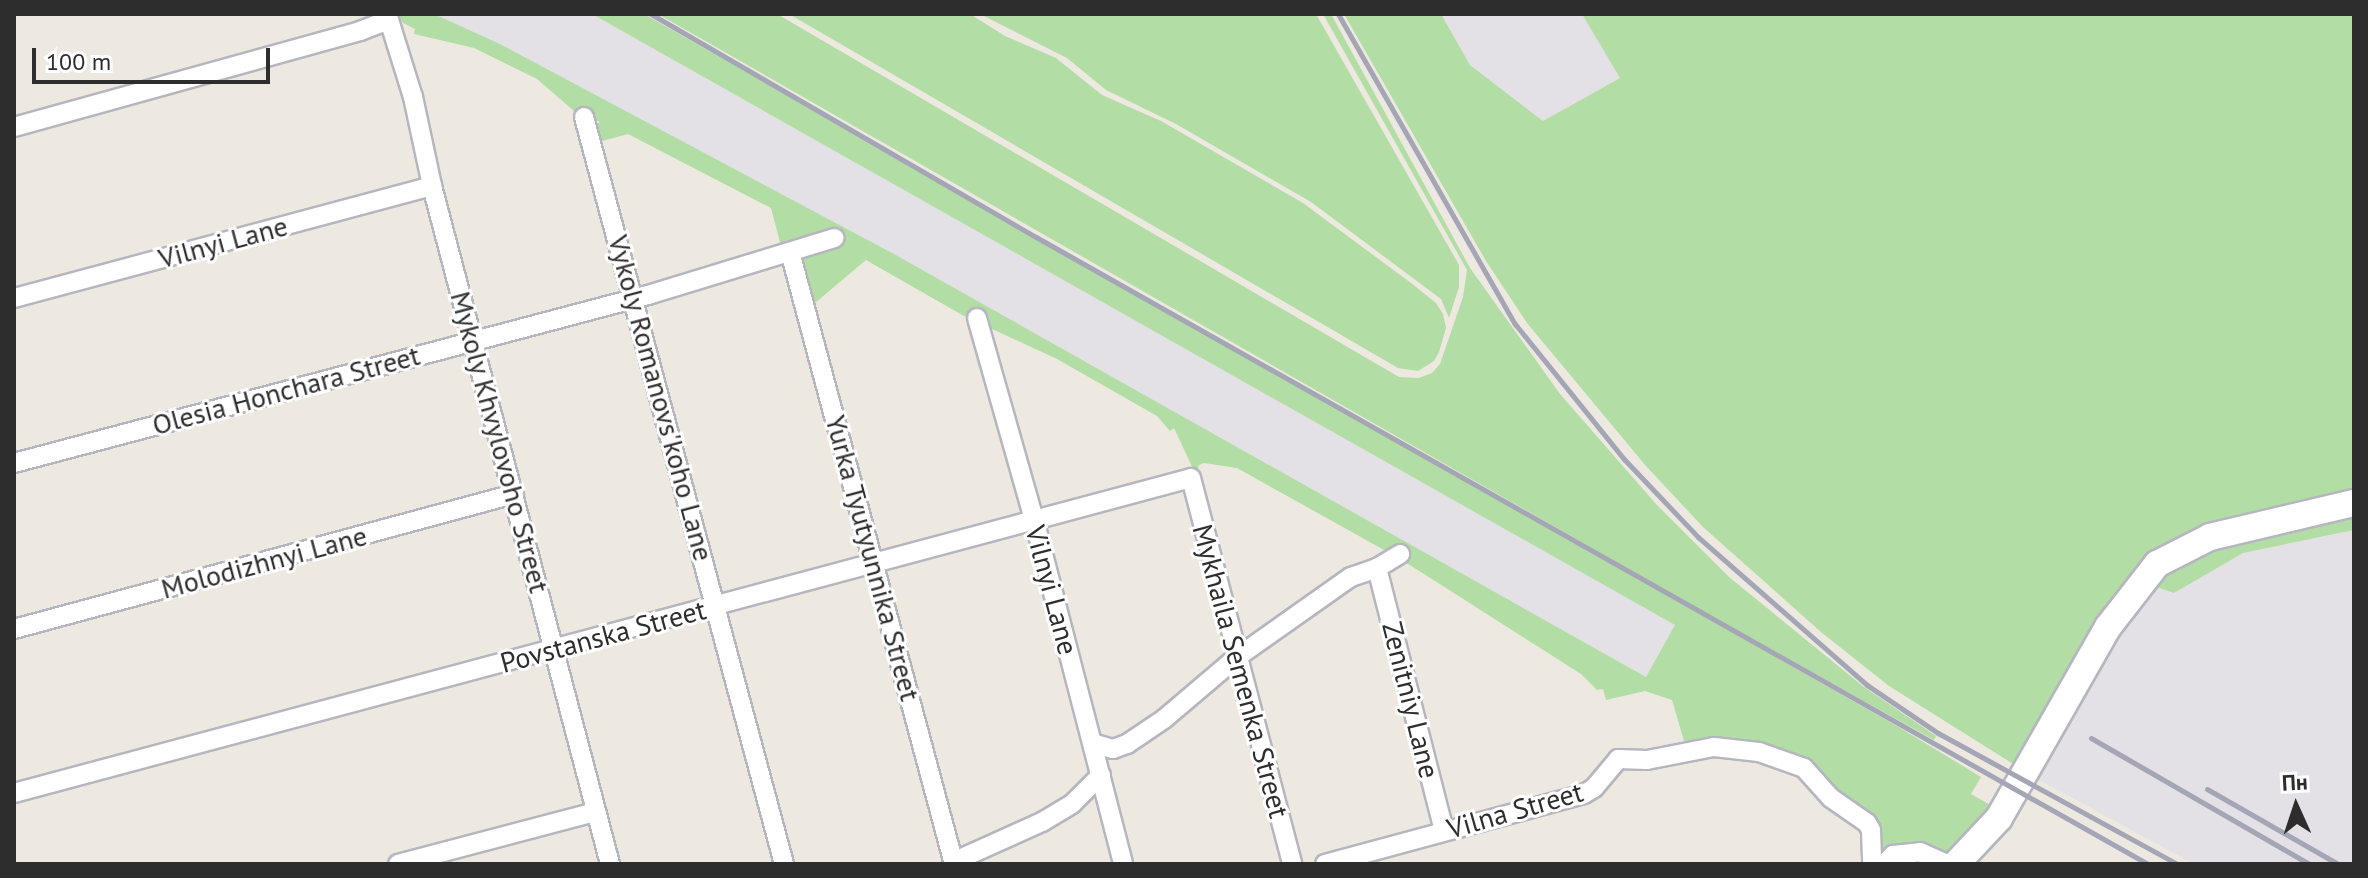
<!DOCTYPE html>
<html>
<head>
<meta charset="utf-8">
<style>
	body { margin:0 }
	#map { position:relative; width:2368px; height:878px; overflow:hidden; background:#ede9e1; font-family:"PT Sans",sans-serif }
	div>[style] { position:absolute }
	.industrial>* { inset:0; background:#e3e1e6 }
	.green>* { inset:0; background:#b2dda4 }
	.roads { filter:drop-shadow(2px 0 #b5b6bf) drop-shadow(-2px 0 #b5b6bf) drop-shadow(0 2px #b5b6bf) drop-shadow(0 -2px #b5b6bf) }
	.street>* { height:18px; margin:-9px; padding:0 9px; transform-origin:9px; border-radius:9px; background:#fff }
	.secondary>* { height:26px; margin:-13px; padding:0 13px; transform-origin:13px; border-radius:13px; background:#fff }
	.rail>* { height:5px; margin:-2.5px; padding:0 2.5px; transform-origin:2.5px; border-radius:2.5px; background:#a4a5b5 }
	span { translate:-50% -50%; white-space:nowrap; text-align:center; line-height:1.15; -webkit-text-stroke:6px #fff; paint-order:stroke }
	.street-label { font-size:28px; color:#2d2d2d }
	.frame { position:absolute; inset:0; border:16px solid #2d2d2d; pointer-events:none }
	.north { position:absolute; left:2256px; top:766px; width:80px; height:80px; -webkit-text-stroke:6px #fff; paint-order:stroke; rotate:357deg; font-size:22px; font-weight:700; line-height:32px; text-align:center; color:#2d2d2d }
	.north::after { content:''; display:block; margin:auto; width:28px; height:36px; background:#2d2d2d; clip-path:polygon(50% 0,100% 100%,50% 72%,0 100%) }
	.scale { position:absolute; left:32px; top:48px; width:238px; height:36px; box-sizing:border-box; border:4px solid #2d2d2d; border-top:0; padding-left:10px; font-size:24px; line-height:28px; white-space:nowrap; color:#2d2d2d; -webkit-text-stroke:6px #fff; paint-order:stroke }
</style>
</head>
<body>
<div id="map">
	<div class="industrial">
		<i style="clip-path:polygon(434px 14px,592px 14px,1676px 625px,1646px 677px,894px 254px,500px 44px)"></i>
		<i style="clip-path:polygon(1441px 14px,1582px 14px,1620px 78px,1543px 121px,1470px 65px)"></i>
		<i style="clip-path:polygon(2354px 530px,2354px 864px,2194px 864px,2034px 777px,2148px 584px,2174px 593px,2243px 553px)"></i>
	</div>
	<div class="green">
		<i style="clip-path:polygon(398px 14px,434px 14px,500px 44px,894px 254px,1646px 677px,1675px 625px,592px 14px,644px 14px,1897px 726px,1981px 777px,1971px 794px,1994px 807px,1944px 864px,1877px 864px,1875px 828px,1805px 766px,1686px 748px,1672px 700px,1645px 691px,1606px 700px,1603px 689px,1597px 690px,1581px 674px,1402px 560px,1237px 468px,1204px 463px,1199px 465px,1196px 475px,1174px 428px,1170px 431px,1157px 416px,1057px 359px,964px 316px,866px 260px,809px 308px,782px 250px,771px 208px,628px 134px,595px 143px,593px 126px,600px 122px,574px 111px,537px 79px,474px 48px,414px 34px,415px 29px,403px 23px)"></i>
		<i style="clip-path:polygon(658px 14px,777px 14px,1399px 377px,1419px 378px,1432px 373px,1440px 364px,1463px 297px,1467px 270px,1323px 14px,1331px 14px,1470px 268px,1560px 394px,1656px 504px,1729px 577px,1864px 687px,1936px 736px,1934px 740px,1711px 616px)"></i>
		<i style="clip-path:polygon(789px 14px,970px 14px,1005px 36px,1056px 58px,1102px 95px,1161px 121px,1303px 203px,1411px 283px,1436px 303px,1443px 314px,1446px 328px,1439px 352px,1434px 361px,1418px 371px,1398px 368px)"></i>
		<i style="clip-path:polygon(980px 14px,1316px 14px,1459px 265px,1459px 287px,1449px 318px,1441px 299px,1311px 202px,1176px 124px,1106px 90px,1067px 58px)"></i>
		<i style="clip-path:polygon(1344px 14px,1441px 14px,1470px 65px,1543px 121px,1620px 78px,1582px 14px,2354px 14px,2354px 497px,2187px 539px,2018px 767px,1889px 686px,1821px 632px,1703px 527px,1646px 466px,1527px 323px,1486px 261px)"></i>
		<i style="clip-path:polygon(2354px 510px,2354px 530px,2243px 553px,2174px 593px,2148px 584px,2192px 551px)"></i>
	</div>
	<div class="roads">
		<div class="street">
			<i style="left:584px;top:117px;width:773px;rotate:75.01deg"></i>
			<i style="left:14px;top:127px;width:359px;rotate:-15.5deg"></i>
			<i style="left:360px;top:31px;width:31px;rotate:-21deg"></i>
			<i style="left:389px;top:20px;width:81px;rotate:72.7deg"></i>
			<i style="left:413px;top:97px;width:91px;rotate:77.9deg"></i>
			<i style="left:432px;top:186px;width:701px;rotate:75.29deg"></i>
			<i style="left:790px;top:252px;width:634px;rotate:75deg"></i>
			<i style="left:14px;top:298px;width:433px;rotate:-15deg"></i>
			<i style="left:977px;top:318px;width:209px;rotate:74.2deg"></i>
			<i style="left:1034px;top:519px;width:356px;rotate:75.5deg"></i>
			<i style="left:14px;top:463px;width:656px;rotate:-14.84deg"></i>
			<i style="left:648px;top:295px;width:195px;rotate:-17deg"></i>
			<i style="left:1377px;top:568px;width:271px;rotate:75.7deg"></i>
			<i style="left:14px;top:629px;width:518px;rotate:-15.11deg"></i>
			<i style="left:1092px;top:743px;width:22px;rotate:16deg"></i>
			<i style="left:1113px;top:749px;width:15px;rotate:-20deg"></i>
			<i style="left:1127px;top:744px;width:45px;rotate:-34deg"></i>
			<i style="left:1164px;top:719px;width:94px;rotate:-40.3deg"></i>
			<i style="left:1236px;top:658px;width:141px;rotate:-35.2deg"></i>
			<i style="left:1351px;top:577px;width:28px;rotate:-19deg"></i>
			<i style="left:1377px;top:568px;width:27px;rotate:-31deg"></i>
			<i style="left:14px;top:793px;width:1218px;rotate:-14.98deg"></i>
			<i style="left:1191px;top:478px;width:399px;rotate:75.3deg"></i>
			<i style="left:953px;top:862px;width:98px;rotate:-24.2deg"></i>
			<i style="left:1042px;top:822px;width:35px;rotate:-31deg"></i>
			<i style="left:1072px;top:804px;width:41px;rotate:-45deg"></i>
			<i style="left:398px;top:864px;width:204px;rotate:-14.8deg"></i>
			<i style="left:1325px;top:864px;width:268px;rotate:-15.1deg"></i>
			<i style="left:1584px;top:794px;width:12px;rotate:-31deg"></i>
			<i style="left:1594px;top:788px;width:38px;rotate:-50deg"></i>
			<i style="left:1618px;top:759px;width:29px;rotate:2deg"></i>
			<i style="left:1647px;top:760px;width:68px;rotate:-11deg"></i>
			<i style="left:1714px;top:747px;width:45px;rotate:6.3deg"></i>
			<i style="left:1759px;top:752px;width:48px;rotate:19.6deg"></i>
			<i style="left:1804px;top:768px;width:40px;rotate:48deg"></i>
			<i style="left:1831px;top:798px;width:44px;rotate:34.8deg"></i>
			<i style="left:1867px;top:823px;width:8px;rotate:60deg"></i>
			<i style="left:1871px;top:830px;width:34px;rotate:88deg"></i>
			<i style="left:1884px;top:864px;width:13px;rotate:-45deg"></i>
			<i style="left:1893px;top:855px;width:27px;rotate:-6deg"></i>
			<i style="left:1920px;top:852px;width:30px;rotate:24deg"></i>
		</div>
		<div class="secondary">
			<i style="left:1956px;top:864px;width:63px;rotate:-46.9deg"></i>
			<i style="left:1999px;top:818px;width:220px;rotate:-60.3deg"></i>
			<i style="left:2108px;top:627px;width:80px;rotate:-52.1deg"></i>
			<i style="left:2157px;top:564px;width:59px;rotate:-27deg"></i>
			<i style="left:2210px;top:537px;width:148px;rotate:-13.3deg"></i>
		</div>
	</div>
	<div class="rail">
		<i style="left:651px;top:14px;width:445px;rotate:30.1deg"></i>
		<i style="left:1036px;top:237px;width:1277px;rotate:29.42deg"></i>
		<i style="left:1338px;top:14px;width:357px;rotate:60.3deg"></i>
		<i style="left:1515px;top:324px;width:174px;rotate:51.1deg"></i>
		<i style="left:1624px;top:459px;width:108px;rotate:46.5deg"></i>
		<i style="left:1698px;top:537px;width:225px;rotate:41.2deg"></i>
		<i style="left:1867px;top:685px;width:86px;rotate:34.1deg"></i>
		<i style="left:1938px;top:733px;width:273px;rotate:28.7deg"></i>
		<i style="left:2091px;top:738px;width:252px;rotate:30deg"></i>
		<i style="left:2207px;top:789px;width:151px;rotate:29.8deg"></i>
	</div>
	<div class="street-label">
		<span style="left:223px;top:242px;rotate:-15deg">Vilnyi Lane</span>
		<span style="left:286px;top:390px;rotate:-15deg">Olesia Honchara Street</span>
		<span style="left:661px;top:398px;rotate:75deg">Vykoly Romanovs'koho Lane</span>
		<span style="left:500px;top:442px;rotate:75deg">Mykoly Khvylovoho Street</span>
		<span style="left:873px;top:558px;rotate:75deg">Yurka Tyutyunnika Street</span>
		<span style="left:264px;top:562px;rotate:-15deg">Molodizhnyi Lane</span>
		<span style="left:1052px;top:590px;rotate:75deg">Vilnyi Lane</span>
		<span style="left:603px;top:636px;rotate:-15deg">Povstanska Street</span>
		<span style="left:1241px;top:671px;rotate:75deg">Mykhaila Semenka Street</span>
		<span style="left:1411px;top:700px;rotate:76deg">Zenitniy Lane</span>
		<span style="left:1515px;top:810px;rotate:-16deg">Vilna Street</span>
	</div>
	<div class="frame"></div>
	<div class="north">Пн</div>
	<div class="scale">100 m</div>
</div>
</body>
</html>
